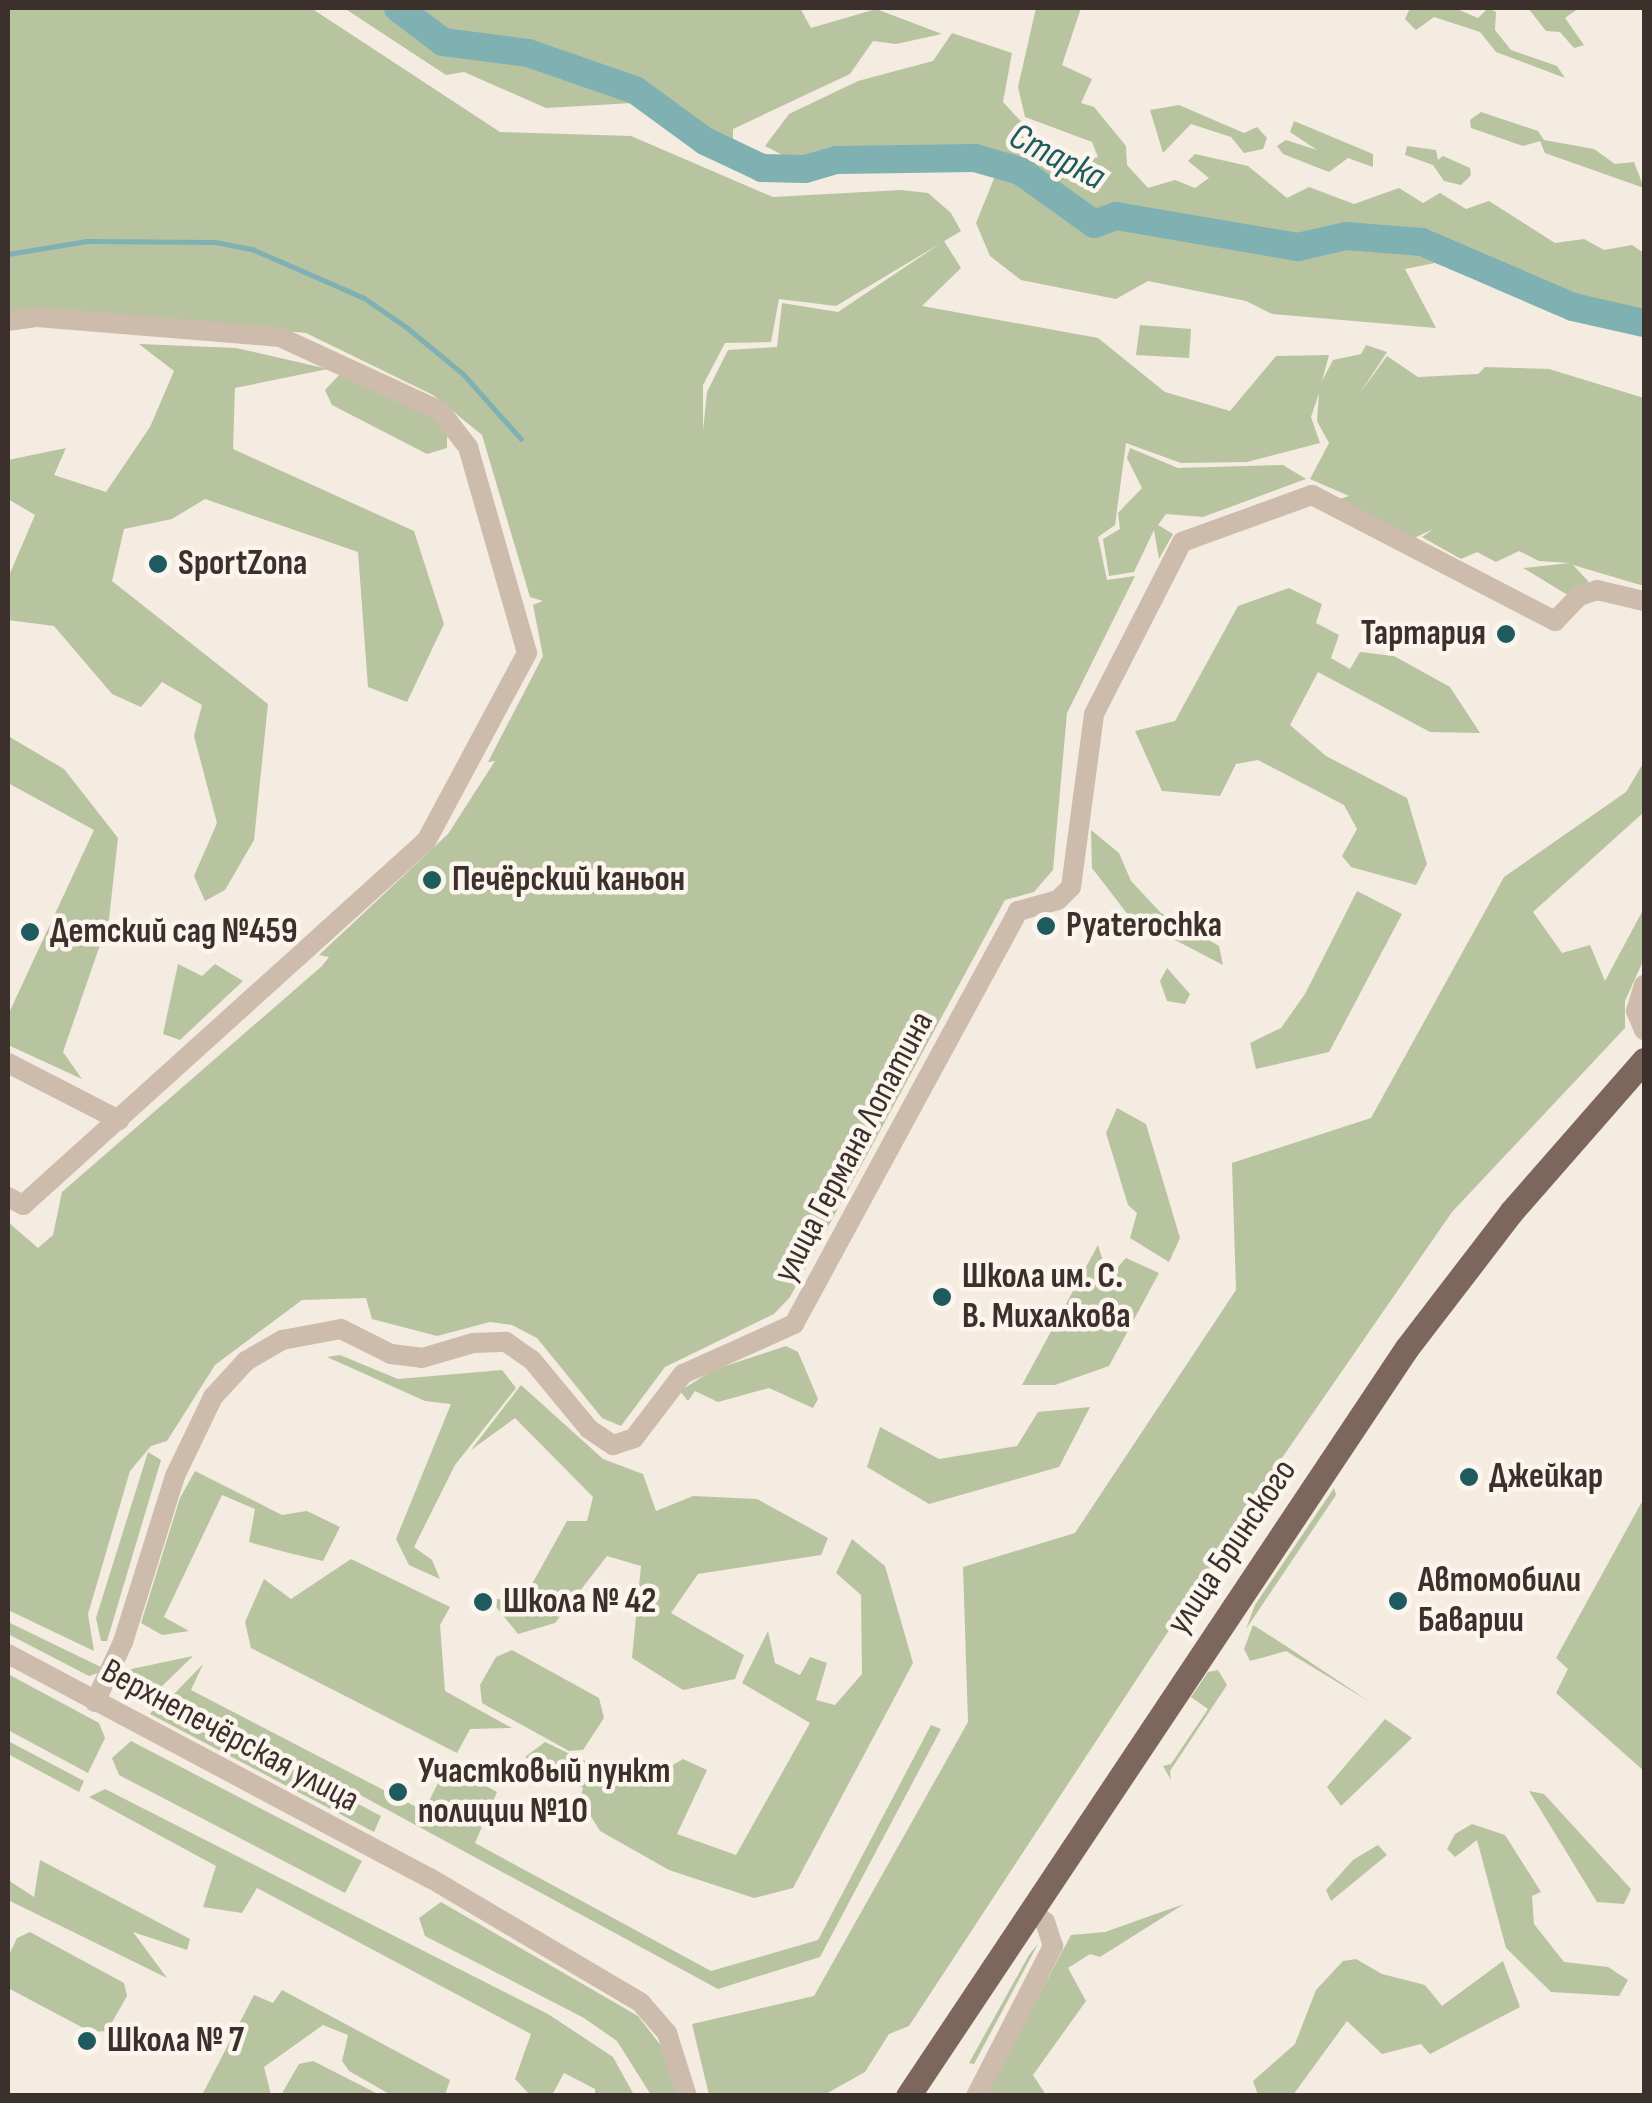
<!DOCTYPE html>
<html>
<head>
<meta charset="utf-8">
<style>
	body { margin:0 }
	#map { position:relative; width:1652px; height:2103px; overflow:hidden; background:#f4ebe1; font-family:"Sofia Sans Condensed",sans-serif }
	div>[style] { position:absolute }
	.green>* { inset:0; background:#b8c4a0 }
	.stream>* { height:5px; margin:-2.5px; padding:0 2.5px; transform-origin:2.5px; border-radius:2.5px; background:#7fb0b2 }
	.river>* { height:28px; margin:-14px; padding:0 14px; transform-origin:14px; border-radius:14px; background:#7fb0b2 }
	.minor>* { height:20px; margin:-10px; padding:0 10px; transform-origin:10px; border-radius:10px; background:#cdbbac }
	.major>* { height:25px; margin:-12.5px; padding:0 12.5px; transform-origin:12.5px; border-radius:12.5px; background:#7d675c }
	.dots>* { width:28px; height:28px; translate:-50% -50%; box-sizing:border-box; border:5px solid #fbf5ee; border-radius:50% }
	span { translate:-50% -50%; white-space:nowrap; text-align:center; line-height:1.15; -webkit-text-stroke:9px #fbf5ee; paint-order:stroke }
	.poi-label { font-size:35px; color:#3b302b; font-weight:700 }
	.left { translate:0 -50%; text-align:left }
	.right { translate:-100% -50%; text-align:right }
	.street-label { font-size:35px; color:#3b302b }
	.water-label { font-size:38px; color:#1f5a5e; font-style:italic }
	.frame { position:absolute; inset:0; border:10px solid #3b302b; pointer-events:none }
</style>
</head>
<body>
<div id="map">
	<div class="green">
		<i style="clip-path:polygon(8px 8px,311px 8px,500px 132px,631px 136px,773px 197px,901px 190px,928px 193px,951px 213px,961px 231px,836px 306px,779px 299px,771px 342px,725px 343px,703px 385px,703px 431px,707px 392px,728px 350px,777px 347px,782px 303px,838px 312px,944px 241px,961px 268px,922px 306px,1098px 338px,1165px 392px,1230px 411px,1276px 356px,1329px 355px,1322px 381px,1333px 360px,1361px 354px,1366px 345px,1387px 352px,1360px 393px,1387px 356px,1418px 377px,1478px 374px,1485px 367px,1549px 369px,1644px 398px,1644px 586px,1573px 565px,1588px 581px,1587px 596px,1571px 597px,1523px 568px,1570px 563px,1539px 561px,1519px 551px,1496px 562px,1477px 552px,1461px 559px,1422px 537px,1433px 529px,1408px 541px,1324px 504px,1349px 496px,1310px 479px,1329px 443px,1317px 421px,1319px 393px,1311px 417px,1320px 443px,1247px 462px,1181px 463px,1126px 443px,1115px 525px,1098px 537px,1107px 580px,1135px 576px,1067px 713px,1053px 870px,1034px 892px,1005px 900px,790px 1297px,774px 1314px,665px 1367px,621px 1426px,602px 1418px,537px 1338px,512px 1325px,490px 1322px,437px 1336px,372px 1319px,366px 1298px,302px 1300px,215px 1365px,167px 1441px,151px 1446px,130px 1471px,88px 1614px,94px 1651px,8px 1610px,8px 1222px,38px 1248px,53px 1235px,62px 1192px,322px 966px,329px 957px,319px 955px,448px 834px,495px 761px,488px 762px,543px 656px,533px 605px,543px 601px,530px 597px,482px 435px,433px 395px,306px 333px,40px 309px,8px 312px)"></i>
		<i style="clip-path:polygon(344px 8px,387px 8px,438px 45px,463px 50px,459px 39px,433px 29px,411px 8px,800px 8px,811px 28px,876px 9px,942px 34px,896px 44px,873px 41px,850px 74px,733px 129px,733px 149px,677px 114px,633px 103px,546px 108px,464px 72px,446px 75px)"></i>
		<i style="clip-path:polygon(1036px 8px,1081px 8px,1062px 65px,1092px 79px,1081px 103px,1094px 107px,1126px 146px,1127px 165px,1148px 188px,1175px 180px,1195px 188px,1209px 178px,1188px 161px,1195px 154px,1248px 166px,1287px 198px,1309px 187px,1354px 204px,1399px 188px,1423px 203px,1440px 193px,1466px 209px,1489px 201px,1555px 243px,1584px 239px,1604px 250px,1632px 245px,1644px 253px,1644px 329px,1575px 320px,1435px 263px,1405px 269px,1436px 328px,1272px 314px,1246px 301px,1148px 281px,1116px 299px,1021px 280px,990px 256px,976px 223px,995px 176px,939px 164px,802px 165px,765px 146px,789px 114px,858px 81px,933px 61px,952px 33px,1012px 53px,1003px 102px,1042px 144px,1078px 163px,1098px 157px,1092px 142px,1025px 117px,1018px 87px)"></i>
		<i style="clip-path:polygon(1410px 8px,1455px 8px,1478px 18px,1488px 8px,1496px 12px,1495px 30px,1511px 50px,1557px 66px,1565px 78px,1496px 52px,1480px 32px,1434px 17px,1416px 30px,1405px 19px)"></i>
		<i style="clip-path:polygon(1528px 8px,1579px 8px,1565px 18px,1584px 45px,1574px 48px,1560px 32px,1546px 31px)"></i>
		<i style="clip-path:polygon(1179px 105px,1244px 133px,1257px 127px,1267px 138px,1263px 149px,1244px 153px,1231px 137px,1191px 124px,1163px 153px,1150px 110px)"></i>
		<i style="clip-path:polygon(1481px 112px,1538px 131px,1544px 140px,1594px 149px,1615px 164px,1634px 162px,1644px 188px,1545px 153px,1540px 141px,1523px 146px,1471px 128px,1470px 120px)"></i>
		<i style="clip-path:polygon(1294px 121px,1373px 154px,1373px 167px,1348px 158px,1329px 172px,1283px 154px,1277px 146px,1286px 140px,1317px 150px,1290px 132px)"></i>
		<i style="clip-path:polygon(1407px 146px,1436px 150px,1438px 160px,1443px 156px,1470px 168px,1471px 175px,1461px 185px,1444px 181px,1433px 165px,1405px 155px)"></i>
		<i style="clip-path:polygon(1140px 325px,1191px 329px,1189px 358px,1136px 355px)"></i>
		<i style="clip-path:polygon(139px 344px,236px 348px,328px 369px,235px 388px,233px 449px,414px 531px,444px 624px,407px 702px,368px 687px,358px 552px,205px 499px,172px 519px,124px 529px,112px 581px,268px 704px,254px 840px,225px 890px,205px 901px,194px 876px,217px 823px,194px 736px,202px 705px,162px 682px,141px 707px,112px 694px,54px 626px,8px 620px,8px 578px,35px 515px,8px 499px,8px 460px,66px 448px,54px 475px,106px 492px,150px 427px,174px 371px)"></i>
		<i style="clip-path:polygon(341px 373px,435px 417px,447px 428px,447px 448px,427px 454px,332px 405px,325px 390px)"></i>
		<i style="clip-path:polygon(1130px 448px,1178px 468px,1283px 465px,1306px 479px,1203px 517px,1166px 514px,1158px 525px,1173px 534px,1159px 559px,1154px 530px,1134px 572px,1109px 576px,1103px 539px,1120px 529px,1118px 513px,1142px 488px,1127px 458px)"></i>
		<i style="clip-path:polygon(1289px 588px,1322px 604px,1316px 623px,1339px 635px,1331px 658px,1350px 669px,1360px 652px,1394px 656px,1450px 687px,1480px 733px,1430px 732px,1318px 672px,1290px 725px,1326px 756px,1407px 798px,1427px 864px,1416px 885px,1351px 867px,1342px 856px,1357px 829px,1344px 805px,1258px 760px,1236px 764px,1220px 796px,1162px 791px,1135px 731px,1175px 721px,1238px 606px)"></i>
		<i style="clip-path:polygon(8px 736px,64px 769px,118px 838px,109px 919px,63px 1052px,82px 1079px,8px 1045px,8px 1015px,94px 830px,8px 783px)"></i>
		<i style="clip-path:polygon(1644px 762px,1644px 812px,1533px 912px,1562px 953px,1590px 945px,1605px 981px,1644px 908px,1644px 959px,1625px 1001px,1625px 1028px,1452px 1212px,1284px 1455px,909px 2026px,889px 2034px,865px 2072px,824px 2095px,709px 2095px,692px 2024px,814px 1996px,968px 1722px,963px 1567px,1075px 1533px,1236px 1290px,1232px 1163px,1371px 1118px,1504px 877px,1626px 792px)"></i>
		<i style="clip-path:polygon(1091px 830px,1119px 853px,1131px 881px,1161px 913px,1219px 946px,1223px 965px,1129px 916px,1092px 868px)"></i>
		<i style="clip-path:polygon(1357px 891px,1402px 914px,1329px 1052px,1256px 1069px,1250px 1043px,1281px 1028px,1305px 994px)"></i>
		<i style="clip-path:polygon(178px 964px,202px 976px,215px 964px,243px 981px,180px 1040px,163px 1034px)"></i>
		<i style="clip-path:polygon(1167px 968px,1190px 994px,1185px 1004px,1167px 1001px,1160px 981px)"></i>
		<i style="clip-path:polygon(1117px 1108px,1146px 1124px,1180px 1238px,1169px 1262px,1130px 1238px,1137px 1213px,1128px 1205px,1106px 1133px)"></i>
		<i style="clip-path:polygon(1098px 1245px,1103px 1261px,1118px 1267px,1126px 1258px,1159px 1273px,1109px 1366px,1055px 1385px,1022px 1385px)"></i>
		<i style="clip-path:polygon(786px 1346px,798px 1352px,818px 1399px,813px 1408px,769px 1388px,718px 1402px,695px 1391px,688px 1401px,680px 1391px,713px 1370px)"></i>
		<i style="clip-path:polygon(340px 1355px,398px 1379px,502px 1370px,516px 1388px,455px 1465px,414px 1547px,432px 1560px,440px 1579px,409px 1565px,396px 1539px,451px 1404px,425px 1401px,327px 1357px)"></i>
		<i style="clip-path:polygon(521px 1385px,603px 1459px,643px 1474px,656px 1511px,693px 1496px,757px 1499px,828px 1538px,821px 1555px,698px 1574px,671px 1613px,744px 1655px,735px 1679px,683px 1690px,632px 1658px,641px 1566px,607px 1556px,555px 1623px,518px 1634px,489px 1598px,522px 1602px,567px 1521px,587px 1521px,593px 1497px,515px 1418px,471px 1450px)"></i>
		<i style="clip-path:polygon(1090px 1407px,1059px 1467px,929px 1504px,867px 1467px,880px 1427px,939px 1459px,1017px 1446px,1038px 1412px)"></i>
		<i style="clip-path:polygon(148px 1452px,161px 1460px,107px 1641px,101px 1641px,96px 1618px)"></i>
		<i style="clip-path:polygon(195px 1471px,282px 1515px,307px 1511px,340px 1527px,323px 1561px,289px 1553px,249px 1542px,255px 1509px,222px 1495px,164px 1617px,189px 1631px,162px 1635px,141px 1623px,180px 1498px)"></i>
		<i style="clip-path:polygon(1334px 1488px,1336px 1495px,1246px 1629px,1255px 1605px)"></i>
		<i style="clip-path:polygon(1644px 1498px,1644px 1771px,1556px 1693px,1568px 1669px,1556px 1658px)"></i>
		<i style="clip-path:polygon(852px 1539px,885px 1566px,913px 1663px,793px 1888px,754px 1898px,669px 1870px,600px 1831px,580px 1799px,583px 1788px,525px 1757px,545px 1742px,637px 1786px,683px 1759px,707px 1770px,677px 1834px,736px 1855px,810px 1723px,742px 1683px,768px 1631px,775px 1663px,800px 1675px,810px 1657px,827px 1663px,816px 1700px,835px 1705px,862px 1674px,861px 1595px,836px 1573px)"></i>
		<i style="clip-path:polygon(351px 1559px,450px 1607px,440px 1625px,445px 1691px,512px 1728px,470px 1729px,457px 1753px,251px 1648px,245px 1622px,264px 1579px,291px 1599px)"></i>
		<i style="clip-path:polygon(8px 1622px,107px 1670px,89px 1676px,8px 1634px)"></i>
		<i style="clip-path:polygon(1253px 1625px,1283px 1644px,1370px 1702px,1286px 1651px,1250px 1661px,1244px 1649px)"></i>
		<i style="clip-path:polygon(512px 1650px,599px 1698px,604px 1718px,583px 1750px,569px 1751px,482px 1703px,480px 1685px,496px 1657px)"></i>
		<i style="clip-path:polygon(193px 1656px,159px 1689px,122px 1671px)"></i>
		<i style="clip-path:polygon(203px 1664px,191px 1690px,424px 1811px,447px 1765px,497px 1792px,475px 1843px,711px 1971px,818px 1940px,931px 1725px,941px 1729px,820px 1957px,718px 1989px,174px 1694px)"></i>
		<i style="clip-path:polygon(1218px 1670px,1227px 1685px,1170px 1771px,1171px 1780px,1163px 1766px,1171px 1764px,1208px 1709px,1191px 1697px,1208px 1672px)"></i>
		<i style="clip-path:polygon(8px 1674px,99px 1723px,105px 1738px,88px 1773px,8px 1730px)"></i>
		<i style="clip-path:polygon(160px 1699px,381px 1816px,374px 1832px,150px 1714px)"></i>
		<i style="clip-path:polygon(1385px 1719px,1412px 1738px,1341px 1806px,1327px 1787px)"></i>
		<i style="clip-path:polygon(8px 1741px,84px 1781px,79px 1792px,8px 1754px)"></i>
		<i style="clip-path:polygon(131px 1741px,362px 1861px,345px 1893px,119px 1775px,112px 1758px)"></i>
		<i style="clip-path:polygon(105px 1789px,548px 2014px,613px 2057px,634px 2095px,595px 2095px,595px 2089px,564px 2073px,552px 2095px,530px 2095px,515px 2079px,531px 2034px,257px 1888px,242px 1913px,203px 1907px,216px 1866px,89px 1797px)"></i>
		<i style="clip-path:polygon(1529px 1791px,1544px 1794px,1631px 1889px,1624px 1904px,1597px 1902px)"></i>
		<i style="clip-path:polygon(1472px 1824px,1505px 1835px,1541px 1892px,1532px 1896px,1534px 1924px,1564px 1962px,1608px 1967px,1628px 1980px,1619px 1996px,1551px 1992px,1506px 1948px,1477px 1840px,1455px 1857px,1447px 1849px,1455px 1834px)"></i>
		<i style="clip-path:polygon(1378px 1845px,1387px 1855px,1331px 1901px,1326px 1890px,1353px 1860px)"></i>
		<i style="clip-path:polygon(40px 1860px,190px 1939px,187px 1950px,133px 1932px,167px 1978px,8px 1900px,8px 1880px,34px 1897px)"></i>
		<i style="clip-path:polygon(441px 1902px,638px 2016px,662px 2047px,679px 2095px,651px 2095px,617px 2041px,584px 2018px,425px 1936px,419px 1918px)"></i>
		<i style="clip-path:polygon(1184px 1904px,1100px 1957px,1090px 1954px,1068px 1968px,1086px 2001px,1033px 2075px,1046px 2095px,985px 2096px,1071px 1935px,1105px 1932px)"></i>
		<i style="clip-path:polygon(30px 1932px,124px 1983px,127px 1996px,107px 2031px,91px 2032px,8px 1988px,8px 1957px,17px 1938px)"></i>
		<i style="clip-path:polygon(1038px 1944px,974px 2064px,969px 2063px,1029px 1955px)"></i>
		<i style="clip-path:polygon(1356px 1959px,1382px 1974px,1425px 1985px,1442px 2006px,1503px 1961px,1520px 2007px,1430px 2054px,1421px 2044px,1382px 2054px,1347px 2021px,1293px 2095px,1258px 2095px,1253px 2081px,1295px 2044px,1316px 1990px,1343px 1961px)"></i>
		<i style="clip-path:polygon(282px 1990px,450px 2080px,445px 2095px,391px 2095px,349px 2071px,342px 2061px,348px 2035px,323px 2025px,264px 2067px,271px 2095px,202px 2095px,254px 1995px,273px 2003px)"></i>
		<i style="clip-path:polygon(313px 2061px,380px 2095px,281px 2095px,299px 2064px)"></i>
	</div>
	<div class="stream">
		<i style="left:8px;top:254px;width:80px;rotate:-9.3deg"></i>
		<i style="left:87px;top:241px;width:128px;rotate:0.4deg"></i>
		<i style="left:215px;top:242px;width:38px;rotate:11deg"></i>
		<i style="left:252px;top:249px;width:122px;rotate:23.6deg"></i>
		<i style="left:364px;top:298px;width:51px;rotate:34.6deg"></i>
		<i style="left:406px;top:327px;width:74px;rotate:39.5deg"></i>
		<i style="left:463px;top:374px;width:87px;rotate:48.3deg"></i>
	</div>
	<div class="river">
		<i style="left:398px;top:8px;width:56px;rotate:37.1deg"></i>
		<i style="left:443px;top:42px;width:86px;rotate:7.4deg"></i>
		<i style="left:528px;top:53px;width:113px;rotate:19.1deg"></i>
		<i style="left:635px;top:90px;width:87px;rotate:36.1deg"></i>
		<i style="left:705px;top:141px;width:63px;rotate:25.3deg"></i>
		<i style="left:762px;top:168px;width:43px;rotate:1.3deg"></i>
		<i style="left:805px;top:169px;width:33px;rotate:-16deg"></i>
		<i style="left:837px;top:160px;width:138px;rotate:-0.8deg"></i>
		<i style="left:975px;top:158px;width:47px;rotate:16.1deg"></i>
		<i style="left:1020px;top:171px;width:91px;rotate:35.6deg"></i>
		<i style="left:1094px;top:224px;width:23px;rotate:-20deg"></i>
		<i style="left:1116px;top:216px;width:185px;rotate:9.7deg"></i>
		<i style="left:1298px;top:247px;width:49px;rotate:-12.9deg"></i>
		<i style="left:1346px;top:236px;width:76px;rotate:4.5deg"></i>
		<i style="left:1422px;top:242px;width:164px;rotate:23.3deg"></i>
		<i style="left:1573px;top:307px;width:73px;rotate:12.7deg"></i>
	</div>
	<div class="minor">
		<i style="left:8px;top:321px;width:29px;rotate:-8deg"></i>
		<i style="left:37px;top:317px;width:244px;rotate:4.7deg"></i>
		<i style="left:280px;top:337px;width:176px;rotate:24.8deg"></i>
		<i style="left:440px;top:411px;width:46px;rotate:52.1deg"></i>
		<i style="left:468px;top:447px;width:214px;rotate:74deg"></i>
		<i style="left:527px;top:653px;width:213px;rotate:118.2deg"></i>
		<i style="left:426px;top:841px;width:543px;rotate:137.91deg"></i>
		<i style="left:23px;top:1205px;width:17px;rotate:-152deg"></i>
		<i style="left:1644px;top:985px;width:27px;rotate:107deg"></i>
		<i style="left:1636px;top:1011px;width:21px;rotate:67deg"></i>
		<i style="left:8px;top:1063px;width:125px;rotate:27.2deg"></i>
		<i style="left:8px;top:1654px;width:478px;rotate:28deg"></i>
		<i style="left:430px;top:1878px;width:245px;rotate:30.6deg"></i>
		<i style="left:641px;top:2003px;width:40px;rotate:49deg"></i>
		<i style="left:667px;top:2033px;width:66px;rotate:72.4deg"></i>
		<i style="left:95px;top:1702px;width:66px;rotate:-65deg"></i>
		<i style="left:123px;top:1642px;width:174px;rotate:-72.6deg"></i>
		<i style="left:175px;top:1476px;width:88px;rotate:-64.3deg"></i>
		<i style="left:213px;top:1397px;width:49px;rotate:-47.5deg"></i>
		<i style="left:246px;top:1361px;width:42px;rotate:-30.3deg"></i>
		<i style="left:282px;top:1340px;width:60px;rotate:-10.6deg"></i>
		<i style="left:341px;top:1329px;width:56px;rotate:26.6deg"></i>
		<i style="left:391px;top:1354px;width:31px;rotate:7deg"></i>
		<i style="left:422px;top:1358px;width:53px;rotate:-16.4deg"></i>
		<i style="left:473px;top:1343px;width:33px;rotate:-2deg"></i>
		<i style="left:506px;top:1342px;width:32px;rotate:35deg"></i>
		<i style="left:532px;top:1360px;width:89px;rotate:50.4deg"></i>
		<i style="left:589px;top:1429px;width:29px;rotate:34deg"></i>
		<i style="left:613px;top:1445px;width:22px;rotate:-18deg"></i>
		<i style="left:634px;top:1438px;width:81px;rotate:-52.6deg"></i>
		<i style="left:683px;top:1374px;width:122px;rotate:-24.2deg"></i>
		<i style="left:794px;top:1324px;width:470px;rotate:-61.5deg"></i>
		<i style="left:1018px;top:911px;width:41px;rotate:-15.4deg"></i>
		<i style="left:1058px;top:900px;width:18px;rotate:-45deg"></i>
		<i style="left:1071px;top:887px;width:175px;rotate:-82.4deg"></i>
		<i style="left:1094px;top:714px;width:193px;rotate:-62.9deg"></i>
		<i style="left:1182px;top:542px;width:138px;rotate:-19.9deg"></i>
		<i style="left:1312px;top:495px;width:274px;rotate:27.4deg"></i>
		<i style="left:1555px;top:621px;width:35px;rotate:-46deg"></i>
		<i style="left:1579px;top:596px;width:19px;rotate:-18deg"></i>
		<i style="left:1597px;top:590px;width:48px;rotate:13.2deg"></i>
		<i style="left:976px;top:2096px;width:169px;rotate:-62.8deg"></i>
		<i style="left:1053px;top:1946px;width:25px;rotate:-108deg"></i>
		<i style="left:1045px;top:1922px;width:18px;rotate:-142deg"></i>
	</div>
	<div class="major">
		<i style="left:908px;top:2096px;width:898px;rotate:-56.31deg"></i>
		<i style="left:1406px;top:1349px;width:173px;rotate:-52.5deg"></i>
		<i style="left:1511px;top:1212px;width:202px;rotate:-48.8deg"></i>
	</div>
	<div class="dots">
		<i style="left:158px;top:564px;background:#1f5a5e"></i>
		<i style="left:1506px;top:634px;background:#1f5a5e"></i>
		<i style="left:432px;top:880px;background:#1f5a5e"></i>
		<i style="left:1046px;top:926px;background:#1f5a5e"></i>
		<i style="left:30px;top:932px;background:#1f5a5e"></i>
		<i style="left:942px;top:1297px;background:#1f5a5e"></i>
		<i style="left:1469px;top:1477px;background:#1f5a5e"></i>
		<i style="left:1398px;top:1601px;background:#1f5a5e"></i>
		<i style="left:483px;top:1602px;background:#1f5a5e"></i>
		<i style="left:398px;top:1792px;background:#1f5a5e"></i>
		<i style="left:87px;top:2041px;background:#1f5a5e"></i>
	</div>
	<div class="poi-label">
		<span class="left" style="left:178px;top:564px">SportZona</span>
		<span class="right" style="left:1486px;top:634px">Тартария</span>
		<span class="left" style="left:452px;top:880px">Печёрский каньон</span>
		<span class="left" style="left:1066px;top:926px">Pyaterochka</span>
		<span class="left" style="left:50px;top:932px">Детский сад №459</span>
		<span class="left" style="left:962px;top:1297px">Школа им. С.<br>В. Михалкова</span>
		<span class="left" style="left:1489px;top:1477px">Джейкар</span>
		<span class="left" style="left:1418px;top:1601px">Автомобили<br>Баварии</span>
		<span class="left" style="left:503px;top:1602px">Школа № 42</span>
		<span class="left" style="left:418px;top:1792px">Участковый пункт<br>полиции №10</span>
		<span class="left" style="left:107px;top:2041px">Школа № 7</span>
	</div>
	<div class="street-label">
		<span style="left:854px;top:1147px;rotate:-62deg">улица Германа Лопатина</span>
		<span style="left:1232px;top:1547px;rotate:-56deg">улица Бринского</span>
		<span style="left:230px;top:1736px;rotate:28deg">Верхнепечёрская улица</span>
	</div>
	<div class="water-label">
		<span style="left:1057px;top:157px;rotate:27deg">Старка</span>
	</div>
	<div class="frame"></div>
</div>
</body>
</html>
